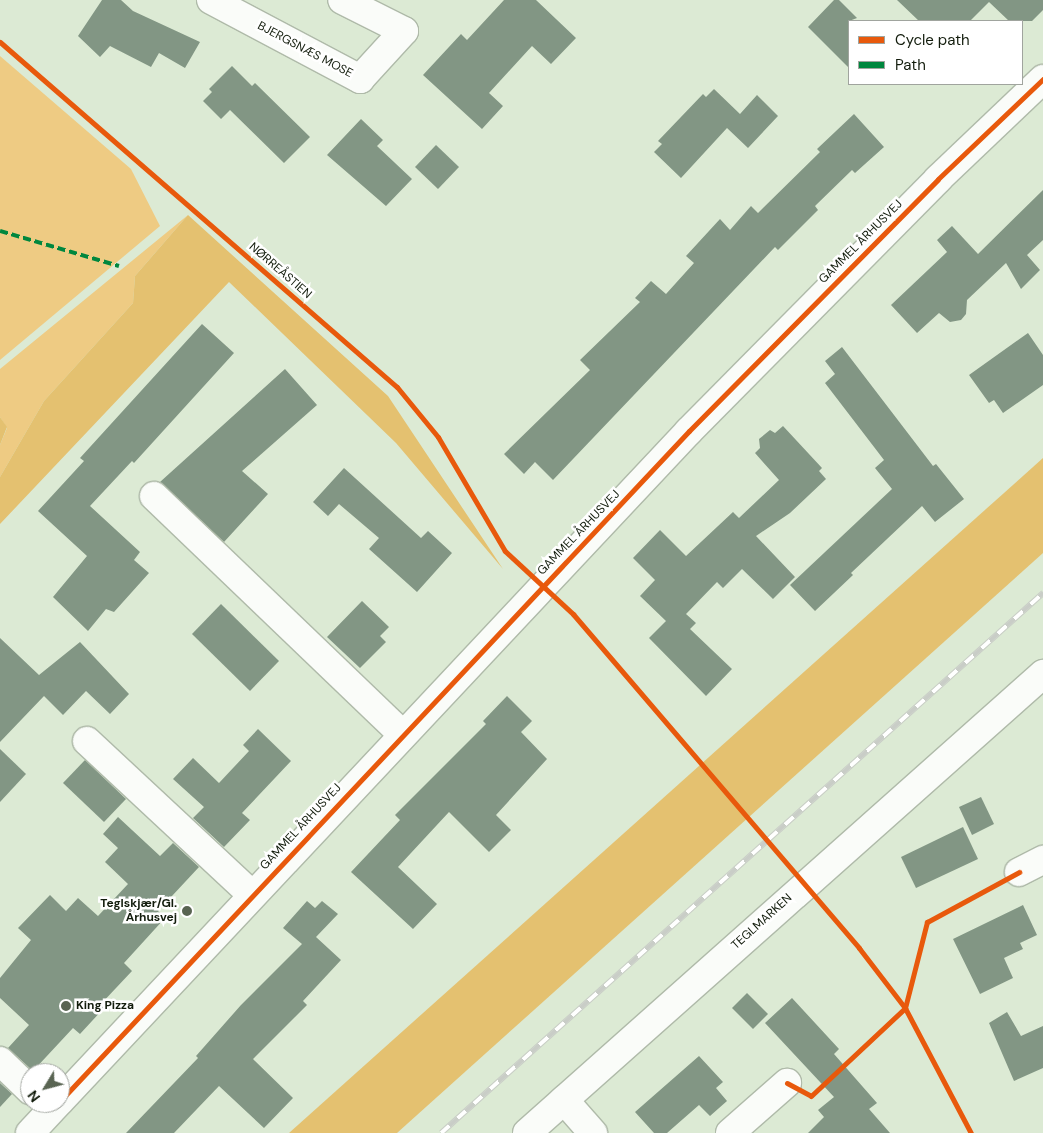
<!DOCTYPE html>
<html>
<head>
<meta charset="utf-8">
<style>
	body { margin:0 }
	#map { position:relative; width:1043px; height:1133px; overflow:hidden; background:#dcead4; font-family:"DM Sans",sans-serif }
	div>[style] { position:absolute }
	.green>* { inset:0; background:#eecb83 }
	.forest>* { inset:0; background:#e4c170 }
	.building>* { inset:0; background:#829684 }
	.roads { filter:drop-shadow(1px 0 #afbaa9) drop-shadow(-1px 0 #afbaa9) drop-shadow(0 1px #afbaa9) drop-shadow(0 -1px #afbaa9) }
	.minor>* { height:28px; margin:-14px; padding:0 14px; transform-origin:14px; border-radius:14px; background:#fafcf9 }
	.rail>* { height:5.5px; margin-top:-2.75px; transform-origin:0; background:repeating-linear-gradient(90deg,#fff 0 11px,#c9cdc7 0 22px); box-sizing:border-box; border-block:1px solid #c9cdc7 }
	.quiet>* { height:4px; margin-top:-2px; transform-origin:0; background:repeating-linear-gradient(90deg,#00873e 0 8px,transparent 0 12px) }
	.cycleway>* { height:5px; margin:-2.5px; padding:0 2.5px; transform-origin:2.5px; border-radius:2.5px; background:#e8590c }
	.dots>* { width:14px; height:14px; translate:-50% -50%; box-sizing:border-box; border:2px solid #fff; border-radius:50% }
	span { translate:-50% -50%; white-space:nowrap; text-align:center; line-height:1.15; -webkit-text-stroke:5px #fff; paint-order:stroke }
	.street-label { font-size:12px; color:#121c0c }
	.poi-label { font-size:12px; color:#121c0c; font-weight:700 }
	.right { translate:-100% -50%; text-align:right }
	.left { translate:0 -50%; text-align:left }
	.legend { position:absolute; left:848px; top:20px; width:175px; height:65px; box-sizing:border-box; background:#fff; border:1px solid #a0a49e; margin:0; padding:6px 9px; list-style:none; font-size:15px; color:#121c0c }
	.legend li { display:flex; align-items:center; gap:10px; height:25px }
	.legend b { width:25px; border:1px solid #a0a49e }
	.north { position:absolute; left:20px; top:1063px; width:50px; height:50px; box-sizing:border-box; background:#fff; border:1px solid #a0a49e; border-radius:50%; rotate:233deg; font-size:14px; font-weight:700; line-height:20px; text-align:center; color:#121c0c }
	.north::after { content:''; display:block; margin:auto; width:18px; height:22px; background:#596452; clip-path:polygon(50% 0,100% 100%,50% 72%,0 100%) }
</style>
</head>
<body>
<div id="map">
	<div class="green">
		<i style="clip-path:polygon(0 56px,131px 169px,160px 226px,0 360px)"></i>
		<i style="clip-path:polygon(188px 215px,135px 276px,133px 303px,44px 401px,0 477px,0 445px,7px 428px,0 417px,0 369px)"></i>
	</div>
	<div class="forest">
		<i style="clip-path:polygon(188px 215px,388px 396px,503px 569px,396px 443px,229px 282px,0 524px,0 477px,44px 401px,133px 303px,135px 276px)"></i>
		<i style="clip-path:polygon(0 417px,7px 427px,0 445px)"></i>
		<i style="clip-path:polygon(1043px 458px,1043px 553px,397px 1133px,289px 1133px)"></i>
	</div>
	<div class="building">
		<i style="clip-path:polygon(102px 0,121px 0,133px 11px,200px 42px,185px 68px,159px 53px,151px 67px,110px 46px,100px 57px,78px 36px)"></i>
		<i style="clip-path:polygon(504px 0,536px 0,576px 38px,551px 64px,532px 46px,489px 93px,503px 106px,482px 129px,423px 75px,461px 34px,467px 40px)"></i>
		<i style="clip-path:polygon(834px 0,839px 0,857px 18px,849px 21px,849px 68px,808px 27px)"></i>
		<i style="clip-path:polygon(897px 0,1043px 0,1043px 10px,1032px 21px,1009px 21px,989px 2px,970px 21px,919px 21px)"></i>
		<i style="clip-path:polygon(232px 66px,252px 86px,255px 83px,310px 137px,284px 163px,230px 110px,221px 119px,203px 101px,212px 92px,209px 89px)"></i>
		<i style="clip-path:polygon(714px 89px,740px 114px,757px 95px,778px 116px,748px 148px,727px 128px,681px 178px,654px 152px,662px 144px,658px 141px,703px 94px,706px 97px)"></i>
		<i style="clip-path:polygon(854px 114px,884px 147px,855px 173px,852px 170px,815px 206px,818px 210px,778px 250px,775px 247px,553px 480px,535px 462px,524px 474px,504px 454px,590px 370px,580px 360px,640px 302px,635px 298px,651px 281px,666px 294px,694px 263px,686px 256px,720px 219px,730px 230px,751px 206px,758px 213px,820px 152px,817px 149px)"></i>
		<i style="clip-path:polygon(361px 119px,383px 140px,377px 146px,412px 179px,386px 206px,327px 155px)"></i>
		<i style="clip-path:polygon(436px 145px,459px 167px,438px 189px,415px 167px)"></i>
		<i style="clip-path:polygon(1043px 190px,1043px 240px,1027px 255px,1040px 270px,1021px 289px,1006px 263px,967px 300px,966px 314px,961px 320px,950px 322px,939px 313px,917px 333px,891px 305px,947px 252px,937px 240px,952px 226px,978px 254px)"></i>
		<i style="clip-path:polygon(202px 324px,234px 353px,134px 463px,132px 461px,90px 506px,140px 552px,134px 560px,149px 573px,114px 612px,106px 609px,88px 631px,53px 597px,87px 556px,38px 511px,84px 461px,80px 458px)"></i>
		<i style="clip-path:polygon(1028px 333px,1043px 355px,1043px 385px,1003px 413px,994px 400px,989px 403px,969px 375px)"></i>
		<i style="clip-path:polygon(842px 347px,933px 466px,936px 464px,964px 499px,935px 522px,922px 506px,851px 573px,853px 575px,815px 611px,790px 585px,892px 489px,875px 468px,884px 460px,825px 383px,835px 374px,825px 361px)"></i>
		<i style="clip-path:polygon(285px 369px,317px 405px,242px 471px,268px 494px,224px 542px,160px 482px)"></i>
		<i style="clip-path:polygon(783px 426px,822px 468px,819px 471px,826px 479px,790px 513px,756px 536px,795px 577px,773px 599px,742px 569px,723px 588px,717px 582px,686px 614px,696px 623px,690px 629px,732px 669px,706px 696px,649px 638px,666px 621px,640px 596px,655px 580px,633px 558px,660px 530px,686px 556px,733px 512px,739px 518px,779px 480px,755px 453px,760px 448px,759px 439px,770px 430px,775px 433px)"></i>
		<i style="clip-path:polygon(344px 468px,421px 538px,428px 531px,452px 553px,417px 592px,369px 549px,379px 538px,339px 504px,328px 516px,313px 502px)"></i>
		<i style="clip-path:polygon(362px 601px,389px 627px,380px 636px,386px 642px,360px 668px,327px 637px)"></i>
		<i style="clip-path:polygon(221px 604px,279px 661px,250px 691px,192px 634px)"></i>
		<i style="clip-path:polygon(0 638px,39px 675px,80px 642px,129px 694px,110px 714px,86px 691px,63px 715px,44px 696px,0 742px)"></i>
		<i style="clip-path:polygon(507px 696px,532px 721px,521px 732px,547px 759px,496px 815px,511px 830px,489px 852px,449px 812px,398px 867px,437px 904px,413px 929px,351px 872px,400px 820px,395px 815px,486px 724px,483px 721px)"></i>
		<i style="clip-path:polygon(258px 729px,291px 761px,242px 813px,250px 820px,224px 847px,193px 818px,204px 807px,173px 779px,193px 758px,219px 783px,249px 751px,243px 745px)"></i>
		<i style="clip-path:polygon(0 749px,26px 774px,0 802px)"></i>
		<i style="clip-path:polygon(85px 760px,126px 799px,104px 822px,63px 783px)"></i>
		<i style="clip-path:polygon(981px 797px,994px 824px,972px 835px,959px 807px)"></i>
		<i style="clip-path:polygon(118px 817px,160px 856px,173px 843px,199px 867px,158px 911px,165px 918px,124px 963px,132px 971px,100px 1005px,104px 1008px,80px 1034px,73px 1028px,33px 1071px,8px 1048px,29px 1025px,0 998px,0 978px,31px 940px,18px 928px,50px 895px,66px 911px,78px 898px,98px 916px,128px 884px,105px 862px,118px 848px,103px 834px)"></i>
		<i style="clip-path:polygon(963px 827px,978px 859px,916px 888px,901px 857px)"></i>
		<i style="clip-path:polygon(307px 901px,315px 908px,322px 901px,338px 914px,316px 937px,341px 960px,303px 1001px,307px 1005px,253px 1059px,293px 1098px,264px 1128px,219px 1086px,174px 1133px,126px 1133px,198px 1058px,196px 1056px,241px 1005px,302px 944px,283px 928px)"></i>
		<i style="clip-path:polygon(1023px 905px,1037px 935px,1020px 943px,1023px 949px,1004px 958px,1013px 978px,980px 994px,953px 939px)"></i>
		<i style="clip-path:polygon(747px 993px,768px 1014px,753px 1029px,732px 1008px)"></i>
		<i style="clip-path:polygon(792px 998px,839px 1049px,834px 1054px,877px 1103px,869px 1109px,890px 1133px,808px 1133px,824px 1117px,818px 1110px,834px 1097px,765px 1023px)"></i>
		<i style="clip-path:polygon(1007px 1012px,1021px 1036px,1043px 1026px,1043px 1068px,1014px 1081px,989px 1023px)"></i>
		<i style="clip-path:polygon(699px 1056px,723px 1082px,716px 1088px,727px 1101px,710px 1116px,699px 1105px,667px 1133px,654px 1133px,635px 1112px)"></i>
		<i style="clip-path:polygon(0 1083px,12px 1094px,0 1107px)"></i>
	</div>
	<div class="roads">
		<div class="minor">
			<i style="left:211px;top:0;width:169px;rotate:27.9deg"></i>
			<i style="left:360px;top:79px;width:65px;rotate:-47.5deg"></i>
			<i style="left:404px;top:31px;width:69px;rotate:-153.4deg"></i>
			<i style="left:154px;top:496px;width:344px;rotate:43.8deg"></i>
			<i style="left:87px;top:741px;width:224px;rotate:43deg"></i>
			<i style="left:1019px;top:872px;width:27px;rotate:-27deg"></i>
			<i style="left:0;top:1061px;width:42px;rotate:44deg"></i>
			<i style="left:564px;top:1100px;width:44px;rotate:48.7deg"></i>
			<i style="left:60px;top:1101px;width:919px;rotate:-46.81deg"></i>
			<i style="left:689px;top:431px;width:354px;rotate:-45.3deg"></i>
			<i style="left:938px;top:179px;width:145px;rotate:-43.6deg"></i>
			<i style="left:30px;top:1133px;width:41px;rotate:-47deg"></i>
			<i style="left:527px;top:1133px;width:691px;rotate:-41.65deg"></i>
			<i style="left:730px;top:1133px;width:76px;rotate:-41.3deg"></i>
		</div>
	</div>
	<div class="rail">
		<i style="left:441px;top:1133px;width:809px;rotate:-41.89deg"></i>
	</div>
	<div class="quiet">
		<i style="left:0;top:231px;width:124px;rotate:16.4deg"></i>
	</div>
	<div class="cycleway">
		<i style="left:0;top:42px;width:526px;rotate:40.99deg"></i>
		<i style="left:397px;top:387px;width:65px;rotate:50.6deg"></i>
		<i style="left:438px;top:437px;width:132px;rotate:59.6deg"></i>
		<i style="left:505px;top:551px;width:93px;rotate:42.8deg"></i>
		<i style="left:573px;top:614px;width:440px;rotate:49.4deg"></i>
		<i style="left:859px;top:948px;width:76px;rotate:52.5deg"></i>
		<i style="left:905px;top:1008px;width:141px;rotate:62.2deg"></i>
		<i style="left:787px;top:1083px;width:27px;rotate:28deg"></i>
		<i style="left:811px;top:1096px;width:129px;rotate:-43.1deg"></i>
		<i style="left:905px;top:1008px;width:89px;rotate:-75.7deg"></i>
		<i style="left:927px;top:922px;width:105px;rotate:-28.5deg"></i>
		<i style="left:60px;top:1101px;width:919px;rotate:-46.81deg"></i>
		<i style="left:689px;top:431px;width:354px;rotate:-45.3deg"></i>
		<i style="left:938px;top:179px;width:145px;rotate:-43.6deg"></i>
	</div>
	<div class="dots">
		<i style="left:187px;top:911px;background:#596452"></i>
		<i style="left:66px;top:1006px;background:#596452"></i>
	</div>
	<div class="street-label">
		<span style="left:305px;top:50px;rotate:28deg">BJERGSNÆS MOSE</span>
		<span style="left:861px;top:242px;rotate:-45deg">GAMMEL ÅRHUSVEJ</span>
		<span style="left:280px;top:271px;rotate:41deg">NØRREÅSTIEN</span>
		<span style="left:579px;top:533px;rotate:-46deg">GAMMEL ÅRHUSVEJ</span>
		<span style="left:301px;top:827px;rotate:-47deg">GAMMEL ÅRHUSVEJ</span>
		<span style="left:762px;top:922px;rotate:-42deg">TEGLMARKEN</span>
	</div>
	<div class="poi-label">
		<span class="right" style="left:177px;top:911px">Teglskjær/Gl.<br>Århusvej</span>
		<span class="left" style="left:76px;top:1006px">King Pizza</span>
	</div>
	<ul class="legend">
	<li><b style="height:6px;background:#e8590c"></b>Cycle path</li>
	<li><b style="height:6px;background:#00873e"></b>Path</li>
	</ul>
	<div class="north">N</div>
</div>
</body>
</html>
